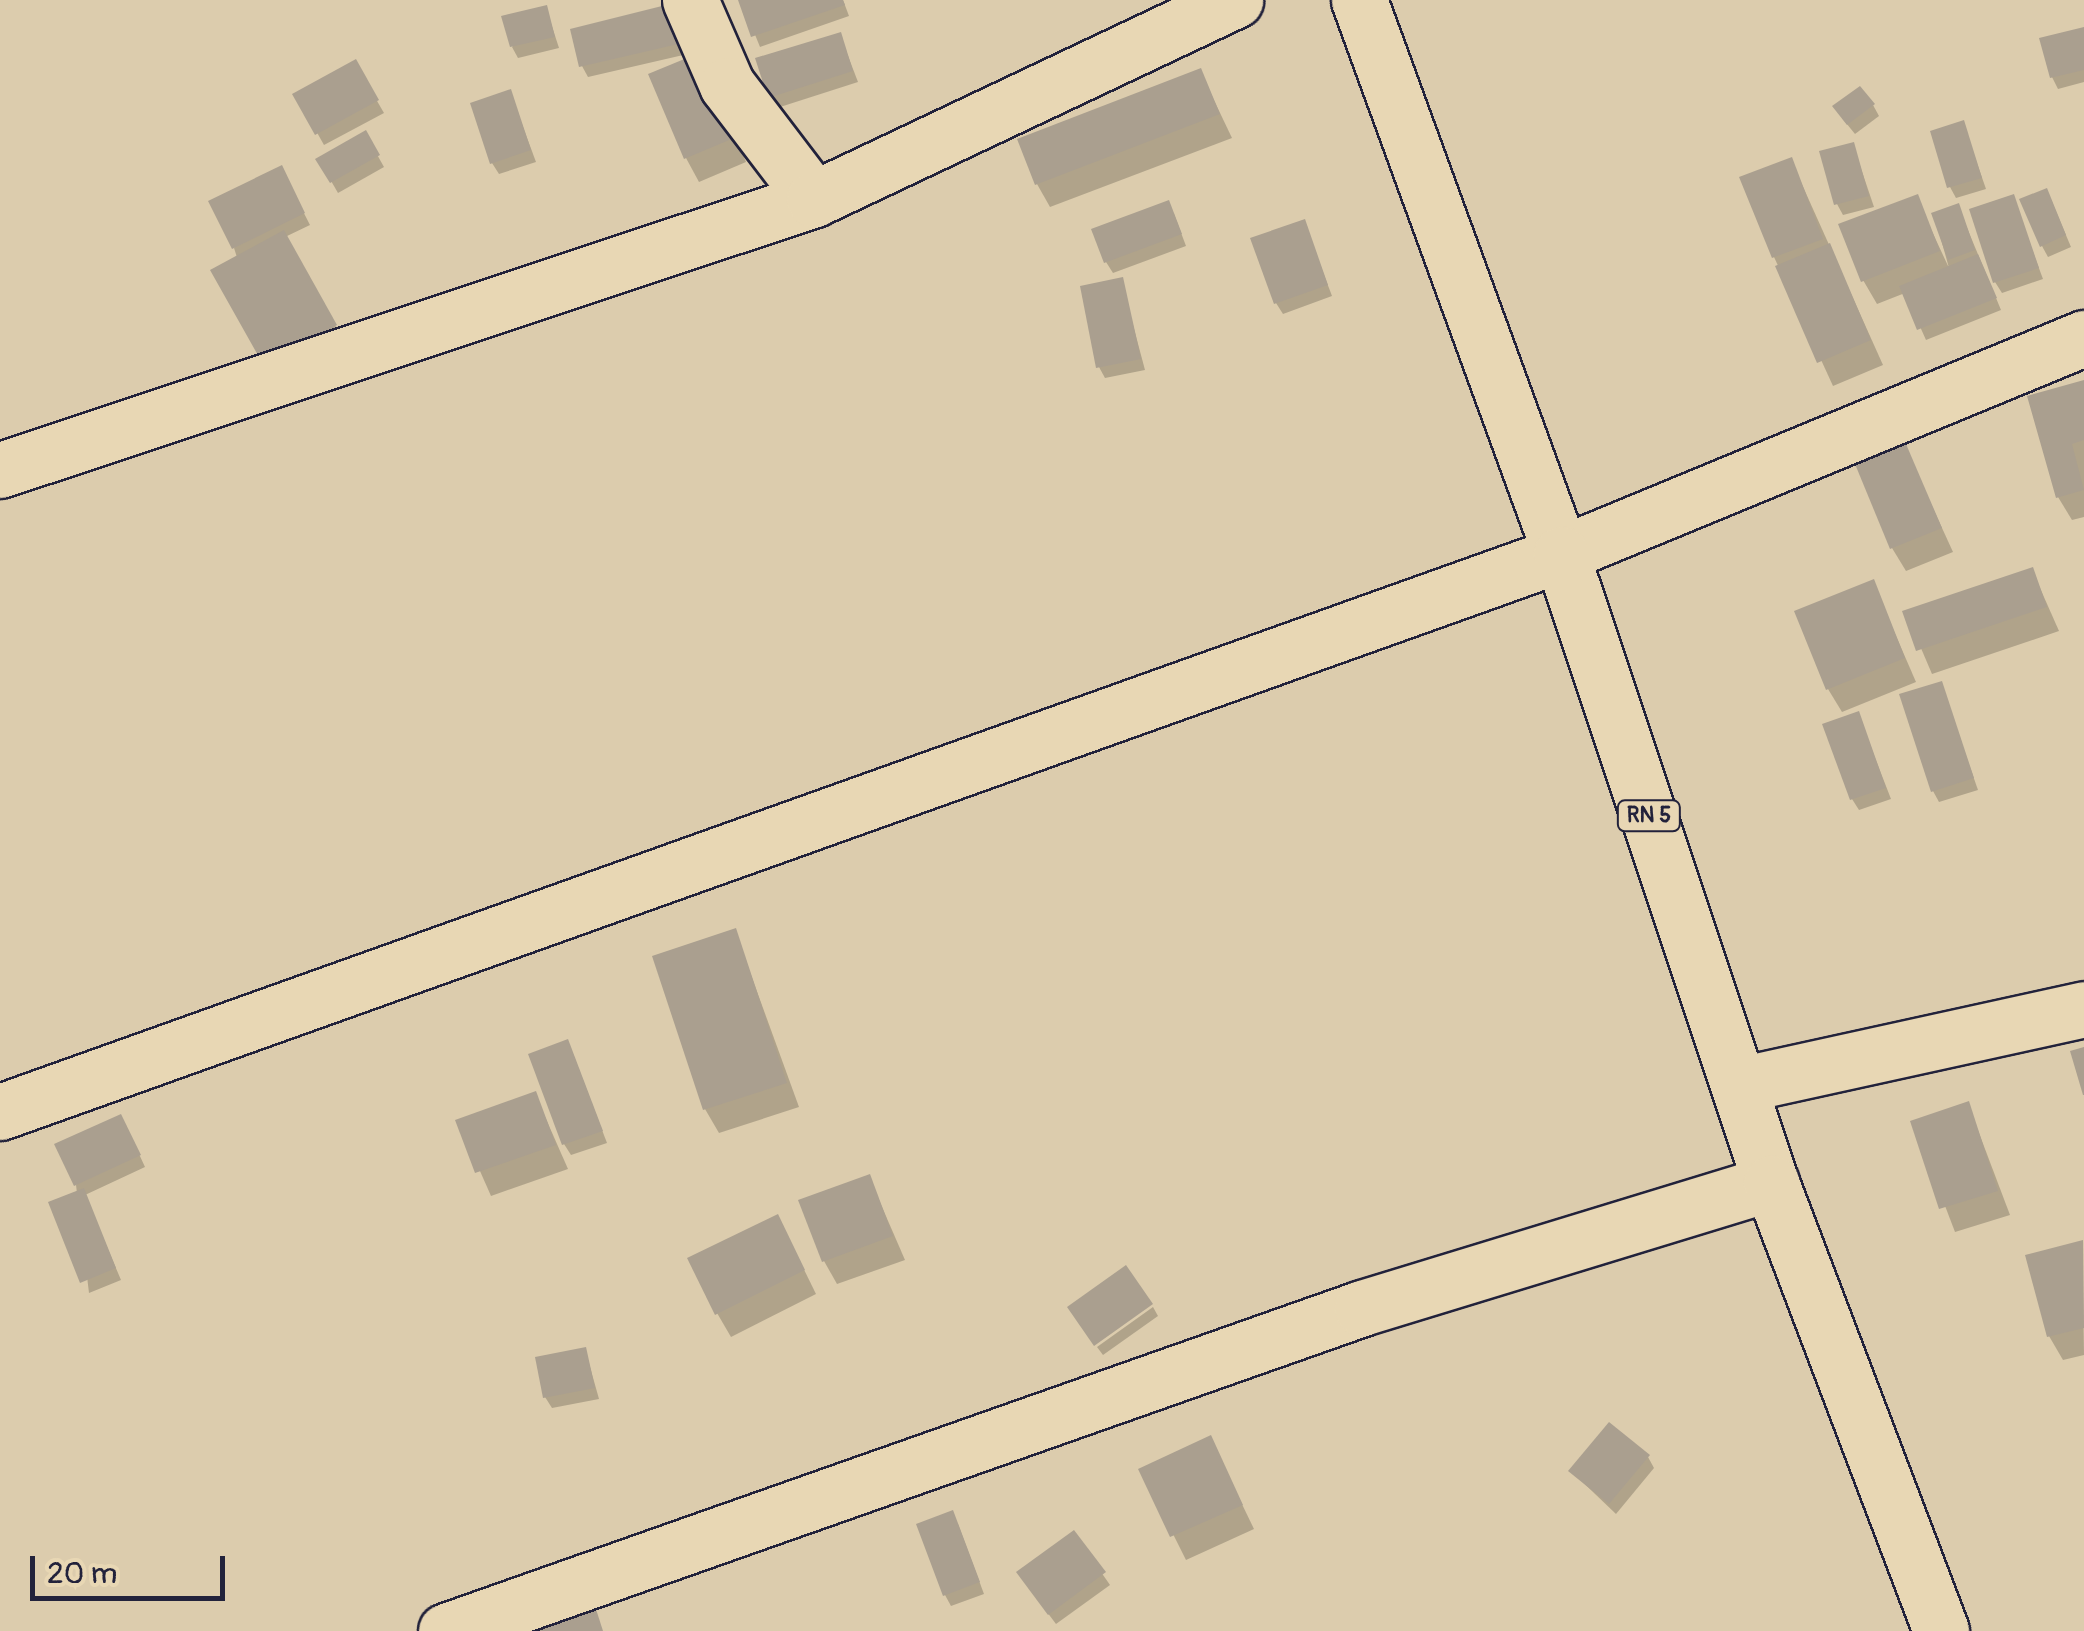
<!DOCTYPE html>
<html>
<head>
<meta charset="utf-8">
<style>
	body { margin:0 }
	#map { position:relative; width:2084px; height:1631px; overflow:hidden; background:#dcccad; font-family:Pangolin,sans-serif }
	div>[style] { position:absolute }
	.shadow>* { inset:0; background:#0003 }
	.building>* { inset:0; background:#aa9f8f }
	.roads { filter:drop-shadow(2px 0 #22223b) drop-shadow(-2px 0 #22223b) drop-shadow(0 2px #22223b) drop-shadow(0 -2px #22223b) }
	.minor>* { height:55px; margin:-27.5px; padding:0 27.5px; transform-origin:27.5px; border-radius:27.5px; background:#e8d7b4 }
	.major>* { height:55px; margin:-27.5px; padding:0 27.5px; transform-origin:27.5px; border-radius:27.5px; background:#e8d7b4 }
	span { translate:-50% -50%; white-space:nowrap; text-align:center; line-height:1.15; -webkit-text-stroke:10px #e8d7b4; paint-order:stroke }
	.shield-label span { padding:2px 8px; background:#e8d7b4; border:2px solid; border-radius:8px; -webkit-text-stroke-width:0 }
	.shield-label { font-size:22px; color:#22223b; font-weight:700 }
	.scale { position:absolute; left:30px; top:1556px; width:195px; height:45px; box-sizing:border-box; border:5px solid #22223b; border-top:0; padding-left:12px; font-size:30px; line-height:35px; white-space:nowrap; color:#22223b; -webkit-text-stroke:8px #e8d7b4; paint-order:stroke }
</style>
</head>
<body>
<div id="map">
	<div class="shadow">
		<i style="clip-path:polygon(741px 0,843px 0,849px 16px,760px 47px)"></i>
		<i style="clip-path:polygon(677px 5px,692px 53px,588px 77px,582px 66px)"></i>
		<i style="clip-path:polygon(546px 8px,559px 48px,518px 58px,512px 47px)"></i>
		<i style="clip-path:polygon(2084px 30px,2084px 82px,2058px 89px,2052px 77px)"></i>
		<i style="clip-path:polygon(840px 35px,858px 82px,777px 108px,770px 97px)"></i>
		<i style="clip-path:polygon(355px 63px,384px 113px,324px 145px,296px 95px)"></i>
		<i style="clip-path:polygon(1200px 71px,1232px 138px,1050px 207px,1037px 184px)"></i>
		<i style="clip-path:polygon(711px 80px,746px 162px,699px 182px,686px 158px)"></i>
		<i style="clip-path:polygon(510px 92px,536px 162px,499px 174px,492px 163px)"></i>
		<i style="clip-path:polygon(1873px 105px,1879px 116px,1855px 134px,1842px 118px)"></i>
		<i style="clip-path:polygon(1963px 123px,1986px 189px,1956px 198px,1950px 187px)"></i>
		<i style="clip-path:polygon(365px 133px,384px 167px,338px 193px,319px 160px)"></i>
		<i style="clip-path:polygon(1853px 145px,1874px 207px,1843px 215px,1837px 204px)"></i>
		<i style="clip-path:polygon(1791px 160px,1883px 365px,1833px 386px,1774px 257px)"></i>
		<i style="clip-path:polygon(287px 180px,310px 225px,285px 237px,349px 350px,279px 388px,234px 248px)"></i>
		<i style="clip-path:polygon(1916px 197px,1949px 268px,1934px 214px,1958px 206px,2001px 310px,1926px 340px,1905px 293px,1877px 304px,1863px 280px)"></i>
		<i style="clip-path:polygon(2013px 198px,2043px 279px,2002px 293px,1995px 282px)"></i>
		<i style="clip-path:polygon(2052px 202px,2071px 247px,2048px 257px,2042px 246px)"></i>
		<i style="clip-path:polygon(1174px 214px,1186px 246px,1113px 273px,1106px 262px)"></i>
		<i style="clip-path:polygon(1304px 222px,1332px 296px,1283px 314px,1276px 303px)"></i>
		<i style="clip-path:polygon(1121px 280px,1145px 370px,1105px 378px,1099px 367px)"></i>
		<i style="clip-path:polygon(2084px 383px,2084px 517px,2072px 520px,2058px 497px)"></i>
		<i style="clip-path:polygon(1905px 447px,1953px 552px,1906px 571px,1892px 548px)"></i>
		<i style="clip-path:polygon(2032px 570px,2059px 631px,1932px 674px,1906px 613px)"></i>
		<i style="clip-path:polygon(1873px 583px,1916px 682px,1842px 712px,1828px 689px)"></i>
		<i style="clip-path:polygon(1941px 684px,1978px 790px,1939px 802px,1933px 791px)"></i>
		<i style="clip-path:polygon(1858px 714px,1891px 799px,1859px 810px,1852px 799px)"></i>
		<i style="clip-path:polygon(735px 931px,799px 1107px,719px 1133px,705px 1109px)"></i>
		<i style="clip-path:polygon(573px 1054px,607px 1143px,571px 1155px,564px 1144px)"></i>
		<i style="clip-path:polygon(535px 1094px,568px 1169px,491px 1196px,458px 1121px)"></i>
		<i style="clip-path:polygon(1968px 1104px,2010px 1215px,1955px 1232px,1913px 1122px)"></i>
		<i style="clip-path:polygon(127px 1128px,145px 1167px,85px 1195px,121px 1280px,89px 1293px,76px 1185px)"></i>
		<i style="clip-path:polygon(869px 1177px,905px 1260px,837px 1284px,824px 1261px)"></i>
		<i style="clip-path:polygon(790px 1241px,816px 1294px,731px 1337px,717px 1313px)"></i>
		<i style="clip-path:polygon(2082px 1243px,2084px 1355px,2063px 1360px,2049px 1336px)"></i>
		<i style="clip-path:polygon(1153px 1307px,1158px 1316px,1103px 1355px,1097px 1347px)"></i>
		<i style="clip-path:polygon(585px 1349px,599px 1399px,552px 1408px,545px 1397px)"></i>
		<i style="clip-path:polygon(1210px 1438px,1254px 1529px,1186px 1560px,1141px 1470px)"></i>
		<i style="clip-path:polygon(1648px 1457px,1654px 1468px,1616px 1514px,1571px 1471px)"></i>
		<i style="clip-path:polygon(958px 1524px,984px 1594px,951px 1606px,945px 1595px)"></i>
		<i style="clip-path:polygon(1074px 1533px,1110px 1585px,1056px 1624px,1026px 1584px)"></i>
	</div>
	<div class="building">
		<i style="clip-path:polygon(738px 0,843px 0,845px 5px,751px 37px)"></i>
		<i style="clip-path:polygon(678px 2px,687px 42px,579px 67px,570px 29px)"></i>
		<i style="clip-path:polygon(547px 5px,555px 37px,510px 47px,501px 16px)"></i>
		<i style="clip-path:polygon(2084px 27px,2084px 70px,2050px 78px,2039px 38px)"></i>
		<i style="clip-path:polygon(841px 32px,853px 71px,768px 98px,755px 58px)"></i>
		<i style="clip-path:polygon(699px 53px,734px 138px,684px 159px,648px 74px)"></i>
		<i style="clip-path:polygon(356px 59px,379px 100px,315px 135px,292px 94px)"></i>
		<i style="clip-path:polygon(1201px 68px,1220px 114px,1035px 185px,1017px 139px)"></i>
		<i style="clip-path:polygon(1860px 86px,1875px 104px,1847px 125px,1832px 106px)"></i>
		<i style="clip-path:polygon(511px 89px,531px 150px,490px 164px,470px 103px)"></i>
		<i style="clip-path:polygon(1964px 120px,1982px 178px,1947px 188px,1930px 131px)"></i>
		<i style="clip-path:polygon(366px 130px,380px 155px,330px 183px,315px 159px)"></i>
		<i style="clip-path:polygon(1854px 142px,1869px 196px,1834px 205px,1819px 151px)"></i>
		<i style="clip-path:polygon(1792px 157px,1823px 239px,1772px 258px,1739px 177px)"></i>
		<i style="clip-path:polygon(282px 165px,305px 213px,232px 249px,208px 201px)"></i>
		<i style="clip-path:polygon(2047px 188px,2066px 235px,2040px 247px,2019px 199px)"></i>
		<i style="clip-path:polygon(1918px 194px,1940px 251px,1861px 282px,1838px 224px)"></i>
		<i style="clip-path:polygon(2014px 194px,2039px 268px,1993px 283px,1969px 209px)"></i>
		<i style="clip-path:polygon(1169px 200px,1182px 234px,1104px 263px,1091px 229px)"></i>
		<i style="clip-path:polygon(1959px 203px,1975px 250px,1948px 260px,1931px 213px)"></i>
		<i style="clip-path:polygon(1305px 219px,1328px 285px,1274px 304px,1250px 238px)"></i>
		<i style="clip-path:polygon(284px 230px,337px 325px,264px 366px,210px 270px)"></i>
		<i style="clip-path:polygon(1830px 243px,1871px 340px,1817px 363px,1775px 266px)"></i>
		<i style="clip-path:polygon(1978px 254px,1997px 298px,1917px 330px,1899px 286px)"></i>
		<i style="clip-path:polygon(1123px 277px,1141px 359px,1096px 368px,1080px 286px)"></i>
		<i style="clip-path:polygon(2084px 380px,2084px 440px,2072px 444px,2084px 490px,2056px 498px,2027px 396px)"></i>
		<i style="clip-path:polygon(1906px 444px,1942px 528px,1890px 549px,1855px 464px)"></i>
		<i style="clip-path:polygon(2033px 567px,2047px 607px,1916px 651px,1902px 611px)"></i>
		<i style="clip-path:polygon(1874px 579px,1905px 658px,1826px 690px,1794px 611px)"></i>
		<i style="clip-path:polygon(1942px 681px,1974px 778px,1931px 792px,1899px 694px)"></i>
		<i style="clip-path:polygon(1859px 711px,1886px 788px,1850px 800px,1822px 724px)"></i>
		<i style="clip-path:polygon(736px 928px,787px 1083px,703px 1110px,652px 956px)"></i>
		<i style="clip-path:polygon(568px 1039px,603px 1131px,562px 1145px,528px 1054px)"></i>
		<i style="clip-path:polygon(2084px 1047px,2084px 1095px,2083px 1095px,2070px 1051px)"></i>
		<i style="clip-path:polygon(536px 1091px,556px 1145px,475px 1173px,455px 1120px)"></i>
		<i style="clip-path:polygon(1969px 1101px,1998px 1191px,1939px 1209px,1910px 1121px)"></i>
		<i style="clip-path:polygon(121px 1114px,141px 1155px,74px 1186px,54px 1144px)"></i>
		<i style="clip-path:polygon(870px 1174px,893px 1236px,822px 1262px,798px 1200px)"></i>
		<i style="clip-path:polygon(84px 1188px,116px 1268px,80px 1283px,48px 1202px)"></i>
		<i style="clip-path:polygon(778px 1214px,805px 1270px,715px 1315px,687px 1258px)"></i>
		<i style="clip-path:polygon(2083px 1240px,2084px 1328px,2047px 1337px,2025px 1255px)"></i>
		<i style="clip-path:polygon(1126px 1265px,1153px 1304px,1094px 1346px,1067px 1307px)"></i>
		<i style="clip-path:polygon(586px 1347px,595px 1388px,543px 1398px,535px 1357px)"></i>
		<i style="clip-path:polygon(1609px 1422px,1650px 1455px,1609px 1504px,1568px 1471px)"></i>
		<i style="clip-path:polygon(1211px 1435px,1243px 1505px,1170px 1537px,1138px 1469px)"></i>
		<i style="clip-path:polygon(953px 1510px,980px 1582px,943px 1596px,916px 1524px)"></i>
		<i style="clip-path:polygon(1074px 1530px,1106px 1572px,1048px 1615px,1016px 1572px)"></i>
		<i style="clip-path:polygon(595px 1606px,603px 1631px,534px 1631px,533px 1626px)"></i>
	</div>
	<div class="roads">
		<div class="minor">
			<i style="left:690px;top:0;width:93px;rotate:66.5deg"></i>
			<i style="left:727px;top:85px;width:143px;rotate:52.7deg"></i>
			<i style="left:0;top:470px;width:858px;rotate:-18.41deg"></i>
			<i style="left:814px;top:199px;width:466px;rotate:-25.3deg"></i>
			<i style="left:1739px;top:1085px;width:353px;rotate:-12.4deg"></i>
			<i style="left:0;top:1112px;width:1658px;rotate:-19.67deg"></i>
			<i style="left:1561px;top:554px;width:566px;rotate:-22.44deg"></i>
			<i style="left:446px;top:1631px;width:971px;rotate:-19.42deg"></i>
			<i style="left:1362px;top:1308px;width:428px;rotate:-17deg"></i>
		</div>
		<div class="major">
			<i style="left:1359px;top:0;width:590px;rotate:69.97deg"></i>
			<i style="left:1561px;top:554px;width:663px;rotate:71.54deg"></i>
			<i style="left:1771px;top:1183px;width:479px;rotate:69.2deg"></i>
		</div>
	</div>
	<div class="shield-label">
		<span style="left:1649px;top:816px">RN 5</span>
	</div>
	<div class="scale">20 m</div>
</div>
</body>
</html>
